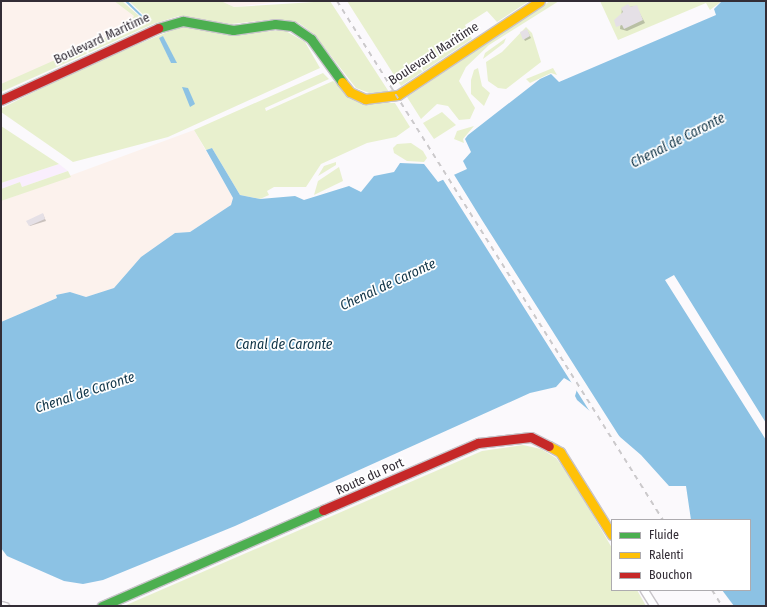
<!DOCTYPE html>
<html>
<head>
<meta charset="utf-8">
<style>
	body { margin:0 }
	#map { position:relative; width:767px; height:607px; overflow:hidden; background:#fbf9fc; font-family:"Fira Sans Condensed",sans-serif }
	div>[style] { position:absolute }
	.built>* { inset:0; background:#f9eefd }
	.industrial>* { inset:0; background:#fcf2ed }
	.green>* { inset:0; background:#e8f0ce }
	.water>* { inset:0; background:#8cc2e4 }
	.pier>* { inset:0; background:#fbf9fc }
	.shadow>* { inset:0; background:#0003 }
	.stream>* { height:2px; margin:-1px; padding:0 1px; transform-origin:1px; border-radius:1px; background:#8cc2e4 }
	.building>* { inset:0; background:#e5e0e6 }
	.roads { filter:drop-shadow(1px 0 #c8c4c9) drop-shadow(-1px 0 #c8c4c9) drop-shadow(0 1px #c8c4c9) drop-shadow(0 -1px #c8c4c9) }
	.street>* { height:7px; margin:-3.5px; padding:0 3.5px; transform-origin:3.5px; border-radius:3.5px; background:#fefeff }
	.fast>* { height:9px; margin:-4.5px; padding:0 4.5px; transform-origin:4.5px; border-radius:4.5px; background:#4caf50 }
	.slow>* { height:9px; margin:-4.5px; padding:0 4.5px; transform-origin:4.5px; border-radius:4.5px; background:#ffc107 }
	.jam>* { height:9px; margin:-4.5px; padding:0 4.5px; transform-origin:4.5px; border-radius:4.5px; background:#c62828 }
	.rail>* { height:2px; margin-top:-1px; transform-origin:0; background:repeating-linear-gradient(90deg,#cbc9cb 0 5px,transparent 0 10px) }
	span { translate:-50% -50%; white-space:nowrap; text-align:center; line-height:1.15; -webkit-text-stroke:3.5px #fff; paint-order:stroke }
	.street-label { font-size:13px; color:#332d36 }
	.water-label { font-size:14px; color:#113548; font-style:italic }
	.frame { position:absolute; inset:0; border:2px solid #332d36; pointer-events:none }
	.legend { position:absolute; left:611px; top:519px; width:140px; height:72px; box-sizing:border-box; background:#fff; border:1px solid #adabaf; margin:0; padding:5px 7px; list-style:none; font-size:12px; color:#332d36 }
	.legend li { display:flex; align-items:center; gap:8px; height:20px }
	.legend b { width:20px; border:1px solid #adabaf }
</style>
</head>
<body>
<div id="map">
	<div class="built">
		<i style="clip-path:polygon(59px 164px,68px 171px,22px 187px,20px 182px,1px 189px,1px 183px)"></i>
	</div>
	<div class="industrial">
		<i style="clip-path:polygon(1px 1px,114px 1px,134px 16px,127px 28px,2px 85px)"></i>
		<i style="clip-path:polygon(221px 1px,288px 1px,234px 7px)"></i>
		<i style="clip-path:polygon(194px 130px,233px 198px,231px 205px,190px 232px,175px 233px,141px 257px,114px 288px,86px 297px,70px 292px,56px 295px,57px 298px,1px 322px,1px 201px)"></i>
	</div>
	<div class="green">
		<i style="clip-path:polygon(114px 1px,122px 1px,146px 22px,149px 20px,129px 1px,221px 1px,234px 7px,330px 1px,389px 92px,372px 94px,356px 88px,314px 34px,299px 23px,277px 19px,231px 24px,179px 16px,153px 24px,1px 92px,1px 84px,127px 28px,134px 16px)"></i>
		<i style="clip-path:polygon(347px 1px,529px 1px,497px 22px,487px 11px,465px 25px,472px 39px,401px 86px)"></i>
		<i style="clip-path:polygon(550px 1px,559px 1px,489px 45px,466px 67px,459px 81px,475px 108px,470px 119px,459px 120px,448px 106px,437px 104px,421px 119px,407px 97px)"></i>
		<i style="clip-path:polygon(600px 1px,722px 1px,710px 10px,706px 3px,618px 40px)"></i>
		<i style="clip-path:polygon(evenodd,182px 26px,226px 35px,284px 30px,305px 42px,320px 68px,168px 137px,73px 162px,1px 112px,2px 108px,86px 66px,182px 26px,163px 36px,176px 63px,171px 63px,160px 38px,163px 36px)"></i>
		<i style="clip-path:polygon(526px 27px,532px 33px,541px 62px,506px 89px,498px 88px,488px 81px,486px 62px,502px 52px)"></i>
		<i style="clip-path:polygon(506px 38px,504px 43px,483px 59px,485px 53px)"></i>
		<i style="clip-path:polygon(478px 68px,482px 86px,490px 93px,484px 106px,471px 94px,471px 80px,474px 70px)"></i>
		<i style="clip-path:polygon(553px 68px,557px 75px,551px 73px,530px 83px,526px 79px)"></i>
		<i style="clip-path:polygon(323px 73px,329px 79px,265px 108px,266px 111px,333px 81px,358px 102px,395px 103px,410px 127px,396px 137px,367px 143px,321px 164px,306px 187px,274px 187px,267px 191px,269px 195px,260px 199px,240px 195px,212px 148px,206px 150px,194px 130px)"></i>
		<i style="clip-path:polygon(442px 112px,456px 125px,434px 139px,423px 123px)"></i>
		<i style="clip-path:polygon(1px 126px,59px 164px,1px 183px)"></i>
		<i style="clip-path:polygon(474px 126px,463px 139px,464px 143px,454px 139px,457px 131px)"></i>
		<i style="clip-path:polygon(411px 143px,423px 151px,427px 158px,424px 162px,407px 161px,394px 153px,393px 148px,397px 144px)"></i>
		<i style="clip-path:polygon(336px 162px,336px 165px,318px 176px,324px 166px)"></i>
		<i style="clip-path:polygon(339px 167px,343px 181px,314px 195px,318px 181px)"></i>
		<i style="clip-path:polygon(68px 171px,71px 177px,1px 201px,1px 189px,20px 182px,22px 187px)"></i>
		<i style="clip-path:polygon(523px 445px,541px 449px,556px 458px,571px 478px,612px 548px,612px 590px,637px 590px,646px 606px,124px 606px,482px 451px)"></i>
	</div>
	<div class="water">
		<i style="clip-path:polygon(722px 1px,766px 1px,766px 423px,674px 275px,665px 280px,766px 440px,766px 606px,734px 606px,722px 590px,750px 590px,750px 520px,691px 520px,686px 486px,669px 486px,641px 455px,577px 400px,575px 396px,578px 386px,564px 378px,556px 387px,530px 393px,235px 526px,103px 580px,83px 584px,64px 581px,7px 556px,1px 548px,1px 322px,57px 298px,56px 295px,70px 292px,86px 297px,114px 288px,141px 257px,175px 233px,190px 232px,231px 205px,233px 198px,206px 150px,212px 148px,240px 195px,260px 199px,295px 196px,304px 200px,349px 186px,361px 192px,374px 176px,394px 172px,400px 163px,424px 164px,438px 182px,467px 169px,463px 161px,471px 152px,465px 139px,468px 135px,540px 79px,551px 74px,559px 82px,716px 15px,714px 9px)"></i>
		<i style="clip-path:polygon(163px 36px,177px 63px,171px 63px,159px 38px)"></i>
		<i style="clip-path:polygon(182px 87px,188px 88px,195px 104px,190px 107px)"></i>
	</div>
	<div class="pier">
		<i style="clip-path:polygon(453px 173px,482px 220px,621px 439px,592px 415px,442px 178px)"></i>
	</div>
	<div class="shadow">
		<i style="clip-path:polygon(636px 6px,645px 23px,627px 31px,620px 29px,622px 8px)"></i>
		<i style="clip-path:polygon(528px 32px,531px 38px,525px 41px,524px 39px)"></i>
		<i style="clip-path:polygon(43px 214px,46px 221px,30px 226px,28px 221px)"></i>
	</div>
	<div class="stream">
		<i style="left:126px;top:1px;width:29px;rotate:44deg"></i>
	</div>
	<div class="building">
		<i style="clip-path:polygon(628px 4px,630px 7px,637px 5px,643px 20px,624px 29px,622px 25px,616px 27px,614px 20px,623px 12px,621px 8px)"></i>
		<i style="clip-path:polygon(527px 29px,530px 36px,523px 40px,520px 32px)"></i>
		<i style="clip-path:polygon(43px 213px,45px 219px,29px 226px,26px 221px)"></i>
	</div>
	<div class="roads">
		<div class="street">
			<i style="left:644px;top:590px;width:19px;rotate:58deg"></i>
			<i style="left:1px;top:605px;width:4px;rotate:14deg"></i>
		</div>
		<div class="fast">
			<i style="left:158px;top:28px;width:26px;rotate:-16deg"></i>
			<i style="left:183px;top:21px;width:51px;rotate:10.2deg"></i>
			<i style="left:233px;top:30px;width:42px;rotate:-8.1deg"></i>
			<i style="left:275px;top:24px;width:17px;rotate:7deg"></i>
			<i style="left:292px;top:26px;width:23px;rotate:34deg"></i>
			<i style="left:311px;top:39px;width:53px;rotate:54.2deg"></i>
			<i style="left:102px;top:606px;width:241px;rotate:-23.5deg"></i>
		</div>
		<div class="slow">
			<i style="left:342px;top:82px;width:13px;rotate:51deg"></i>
			<i style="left:350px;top:92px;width:17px;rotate:25deg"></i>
			<i style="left:365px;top:99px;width:33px;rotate:-7deg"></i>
			<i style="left:398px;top:95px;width:170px;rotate:-33.5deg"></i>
			<i style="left:549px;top:446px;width:13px;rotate:29deg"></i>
			<i style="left:560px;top:452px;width:98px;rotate:57.9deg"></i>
		</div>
		<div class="jam">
			<i style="left:1px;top:100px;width:173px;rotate:-24.6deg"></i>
			<i style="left:323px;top:510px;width:169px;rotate:-23.4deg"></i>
			<i style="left:478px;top:443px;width:53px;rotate:-6.5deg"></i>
			<i style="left:531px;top:437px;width:20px;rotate:27deg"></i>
		</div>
	</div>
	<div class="rail">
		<i style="left:337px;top:1px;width:613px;rotate:57.87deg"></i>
		<i style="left:712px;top:590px;width:19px;rotate:58deg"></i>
	</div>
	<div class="street-label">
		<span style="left:102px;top:39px;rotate:-25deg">Boulevard Maritime</span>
		<span style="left:434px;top:54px;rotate:-33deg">Boulevard Maritime</span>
		<span style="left:370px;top:477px;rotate:-24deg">Route du Port</span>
	</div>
	<div class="water-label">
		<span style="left:678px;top:141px;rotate:-27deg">Chenal de Caronte</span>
		<span style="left:388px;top:285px;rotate:-25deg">Chenal de Caronte</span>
		<span style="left:284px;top:345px">Canal de Caronte</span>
		<span style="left:85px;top:393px;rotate:-18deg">Chenal de Caronte</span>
	</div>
	<div class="frame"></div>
	<ul class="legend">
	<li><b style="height:5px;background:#4caf50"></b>Fluide</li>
	<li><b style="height:5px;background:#ffc107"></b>Ralenti</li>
	<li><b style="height:5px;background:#c62828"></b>Bouchon</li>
	</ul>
</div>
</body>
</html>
